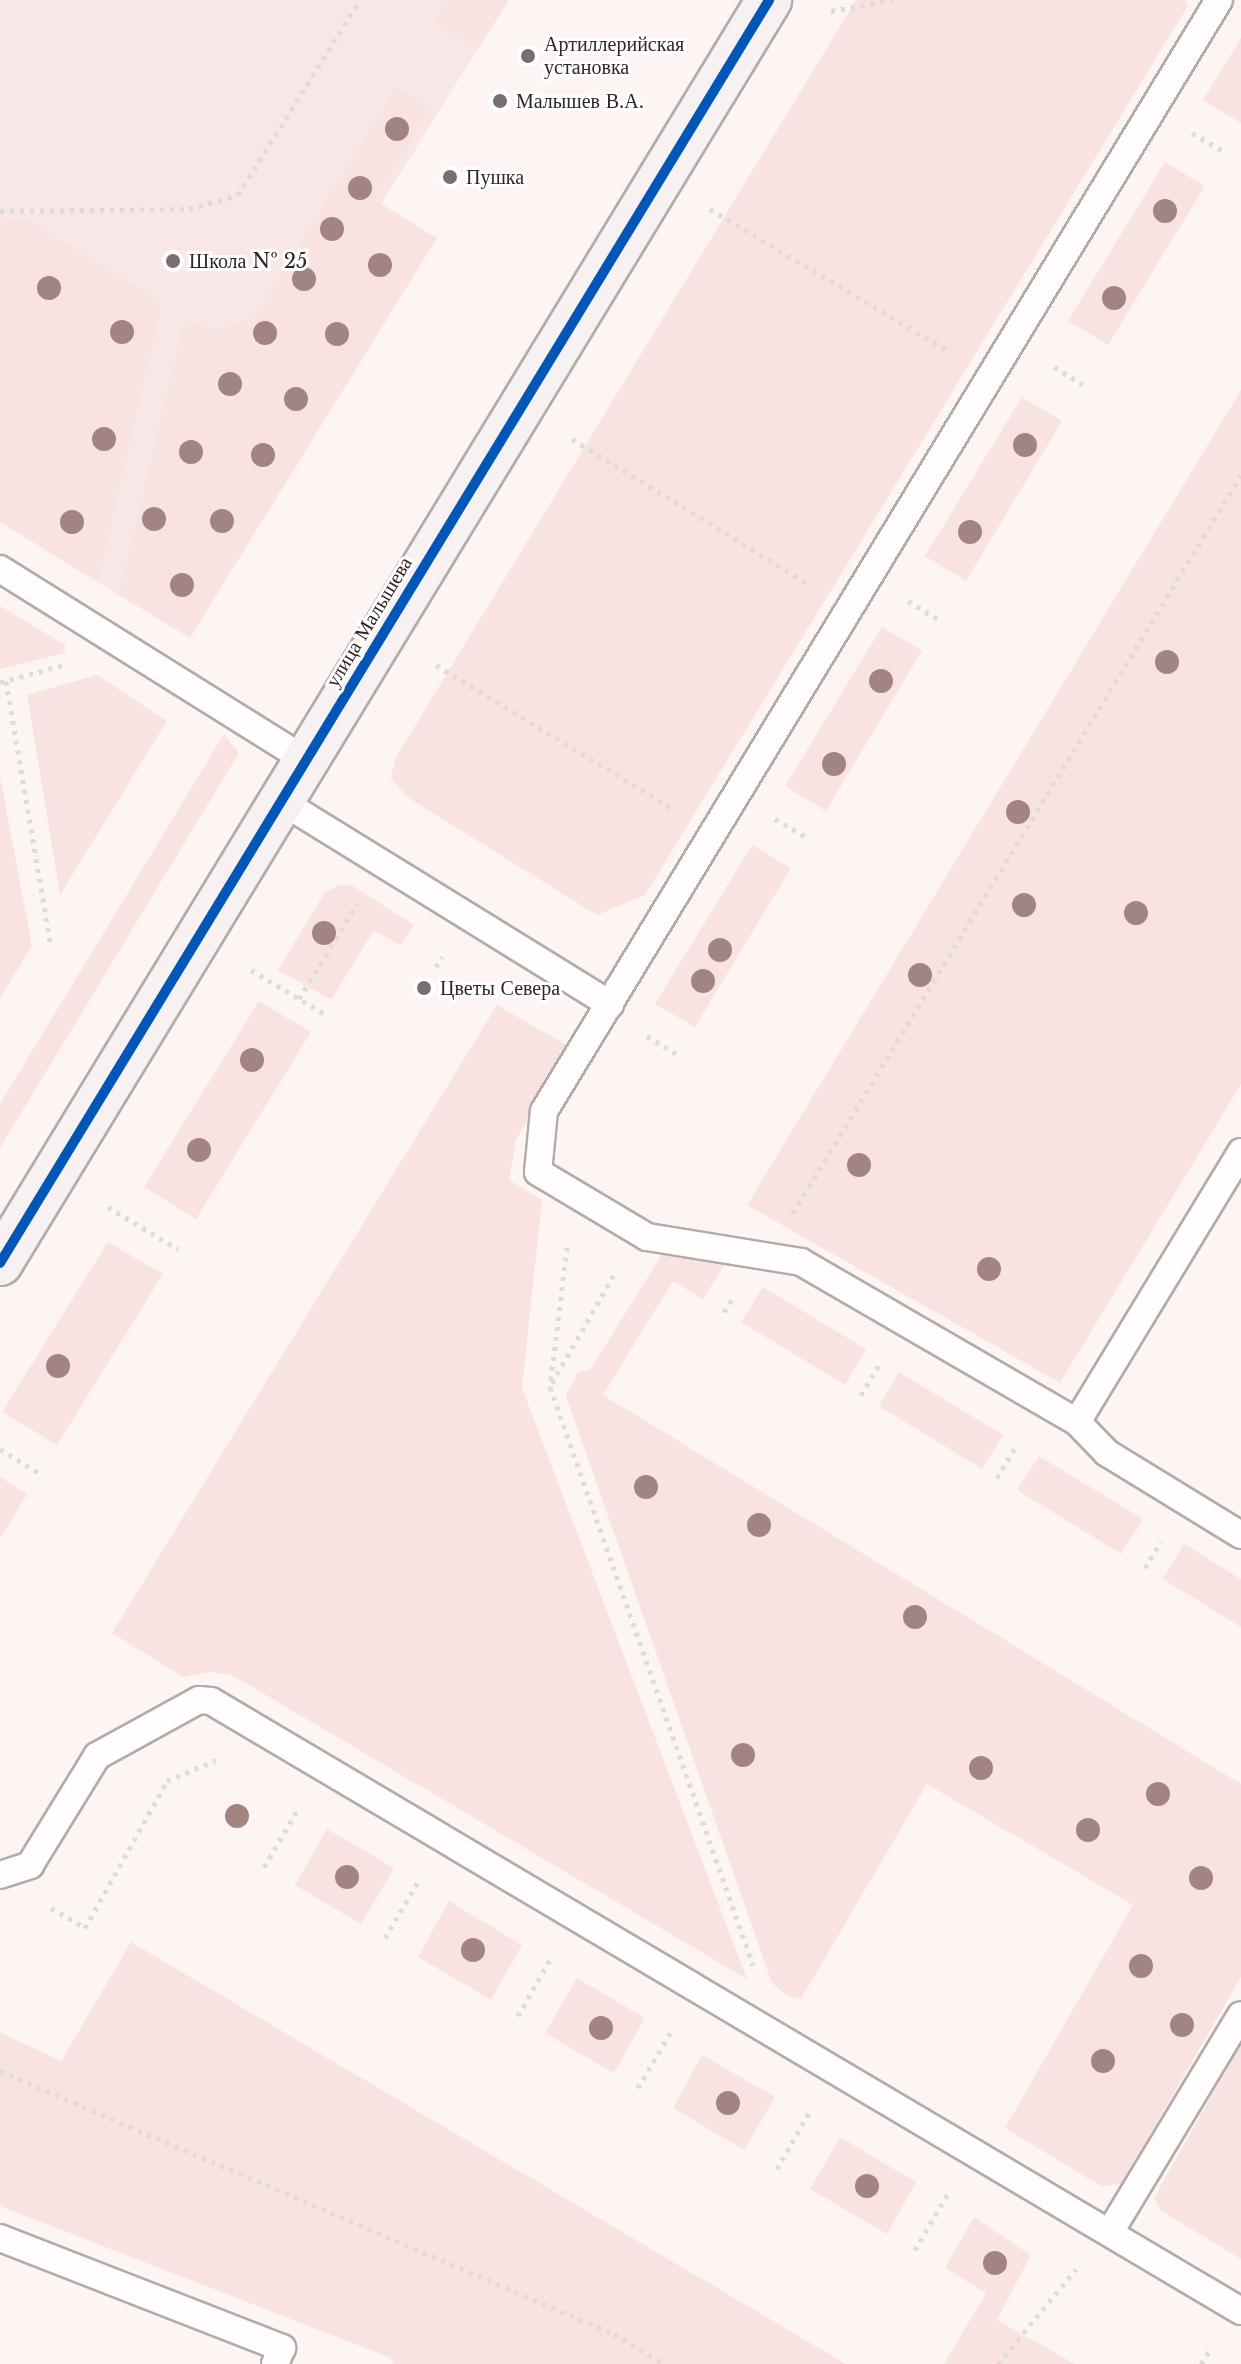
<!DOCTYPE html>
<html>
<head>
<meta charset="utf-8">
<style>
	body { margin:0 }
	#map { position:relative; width:1241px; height:2364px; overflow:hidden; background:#fcf5f4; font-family:"Libre Baskerville",serif }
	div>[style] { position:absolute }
	.built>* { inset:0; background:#f7e7e6 }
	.green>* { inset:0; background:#f8e3e1 }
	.path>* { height:5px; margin-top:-2.5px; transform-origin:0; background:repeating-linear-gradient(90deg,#dddcdb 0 4px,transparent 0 10px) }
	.roads { filter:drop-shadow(2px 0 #b3abaa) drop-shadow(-2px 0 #b3abaa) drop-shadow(0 2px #b3abaa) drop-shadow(0 -2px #b3abaa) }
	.lane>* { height:26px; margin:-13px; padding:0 13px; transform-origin:13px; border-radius:13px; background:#fffefd }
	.secondary>* { height:44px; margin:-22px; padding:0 22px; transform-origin:22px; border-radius:22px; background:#f7f2f1 }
	.cycleway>* { height:10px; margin:-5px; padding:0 5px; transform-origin:5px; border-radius:5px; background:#0057b8 }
	.trees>* { width:24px; height:24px; margin:-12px; border-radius:50%; background:#a28482 }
	.dots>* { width:22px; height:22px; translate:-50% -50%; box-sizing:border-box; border:4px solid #fff; border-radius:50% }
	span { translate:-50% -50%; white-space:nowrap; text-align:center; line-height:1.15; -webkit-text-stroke:6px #fff; paint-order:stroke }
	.poi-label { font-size:20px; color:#312625 }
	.left { translate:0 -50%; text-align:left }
	.street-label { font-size:20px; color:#312625 }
</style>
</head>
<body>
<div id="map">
	<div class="built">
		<i style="clip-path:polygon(0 0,508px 0,133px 604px,0 522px)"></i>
	</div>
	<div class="green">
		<i style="clip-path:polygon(448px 0,509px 0,478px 49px,434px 23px)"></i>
		<i style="clip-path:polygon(856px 0,1185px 0,1188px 6px,645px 895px,597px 915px,407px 797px,391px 778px,395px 759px)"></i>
		<i style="clip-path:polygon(1241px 38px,1241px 123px,1203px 100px)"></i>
		<i style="clip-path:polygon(396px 87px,431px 109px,375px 200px,437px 238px,190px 638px,119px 595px,184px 321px,217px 330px,243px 322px,264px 302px)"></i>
		<i style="clip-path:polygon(1165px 162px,1205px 186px,1108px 345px,1068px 321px)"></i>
		<i style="clip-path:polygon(0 218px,28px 220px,162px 302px,98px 582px,0 522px)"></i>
		<i style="clip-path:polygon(1241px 390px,1241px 1084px,1060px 1383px,747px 1205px)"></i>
		<i style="clip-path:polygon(1022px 397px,1062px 421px,966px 581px,925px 556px)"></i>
		<i style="clip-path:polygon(0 606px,65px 645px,65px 653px,0 669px)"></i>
		<i style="clip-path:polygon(882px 627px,922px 651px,826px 811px,785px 786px)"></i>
		<i style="clip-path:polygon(97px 675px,167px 721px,60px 895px,27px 695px)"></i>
		<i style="clip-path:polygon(224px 734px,239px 753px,0 1148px,0 1104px)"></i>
		<i style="clip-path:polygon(0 776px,32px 946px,0 998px)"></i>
		<i style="clip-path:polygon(752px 845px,791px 868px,695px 1027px,655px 1004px)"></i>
		<i style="clip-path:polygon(340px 885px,351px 885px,414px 925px,401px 946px,374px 930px,331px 1000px,278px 970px,325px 892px)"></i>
		<i style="clip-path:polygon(259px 1001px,311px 1032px,196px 1219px,144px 1187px)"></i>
		<i style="clip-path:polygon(497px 1005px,570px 1047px,516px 1140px,509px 1180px,542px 1200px,522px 1388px,747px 1979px,232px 1675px,210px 1672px,183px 1677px,112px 1633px)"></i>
		<i style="clip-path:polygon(108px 1242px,163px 1274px,57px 1445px,2px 1412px)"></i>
		<i style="clip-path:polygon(664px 1251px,728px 1259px,703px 1299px,673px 1281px,603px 1395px,1241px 1784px,1241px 1977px,1121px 2184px,1101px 2186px,1005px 2128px,1133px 1905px,927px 1784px,801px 1999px,786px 1995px,772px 1983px,566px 1396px,578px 1372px,590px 1370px)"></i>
		<i style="clip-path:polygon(763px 1287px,866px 1349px,845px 1385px,741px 1322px)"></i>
		<i style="clip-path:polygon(899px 1372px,1003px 1435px,982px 1469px,879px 1406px)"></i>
		<i style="clip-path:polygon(1039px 1456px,1143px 1519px,1121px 1554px,1017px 1490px)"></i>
		<i style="clip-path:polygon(0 1477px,27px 1494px,0 1539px)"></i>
		<i style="clip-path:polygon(1184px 1544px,1241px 1579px,1241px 1627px,1163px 1579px)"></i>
		<i style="clip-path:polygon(327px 1829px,394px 1868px,361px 1924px,295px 1885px)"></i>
		<i style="clip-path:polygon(449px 1901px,522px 1945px,491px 2000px,418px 1957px)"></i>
		<i style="clip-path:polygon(131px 1942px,846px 2364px,393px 2364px,391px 2358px,0 2206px,0 2032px,61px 2061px)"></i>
		<i style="clip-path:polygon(577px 1978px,645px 2018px,614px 2073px,545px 2033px)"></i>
		<i style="clip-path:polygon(1241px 2043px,1241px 2259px,1161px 2211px,1154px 2198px)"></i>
		<i style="clip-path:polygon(702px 2055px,775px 2097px,744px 2150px,673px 2108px)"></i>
		<i style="clip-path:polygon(840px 2137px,916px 2182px,887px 2234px,810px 2189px)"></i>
		<i style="clip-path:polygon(974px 2217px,1031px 2255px,997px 2320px,1075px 2364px,944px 2364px,986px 2293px,945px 2268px)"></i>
	</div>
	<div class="path">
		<i style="left:831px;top:11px;width:62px;rotate:-10.2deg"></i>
		<i style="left:1192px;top:133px;width:39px;rotate:30deg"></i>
		<i style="left:710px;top:209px;width:279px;rotate:30.8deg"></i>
		<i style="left:0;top:211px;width:189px;rotate:-0.6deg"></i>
		<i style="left:189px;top:209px;width:51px;rotate:-15.9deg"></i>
		<i style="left:238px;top:195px;width:230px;rotate:-58deg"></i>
		<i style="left:1054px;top:367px;width:35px;rotate:31deg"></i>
		<i style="left:572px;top:439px;width:279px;rotate:31.5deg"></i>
		<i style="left:908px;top:601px;width:39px;rotate:31deg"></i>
		<i style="left:436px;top:665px;width:275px;rotate:31.3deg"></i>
		<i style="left:6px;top:681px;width:269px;rotate:80.4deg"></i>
		<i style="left:0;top:682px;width:65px;rotate:-15.1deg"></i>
		<i style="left:775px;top:819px;width:39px;rotate:30deg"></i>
		<i style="left:436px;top:967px;width:12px;rotate:-59deg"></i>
		<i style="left:251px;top:970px;width:84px;rotate:30.8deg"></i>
		<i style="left:299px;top:999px;width:111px;rotate:-58.6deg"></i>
		<i style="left:647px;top:1036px;width:35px;rotate:31deg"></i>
		<i style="left:108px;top:1207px;width:82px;rotate:31deg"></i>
		<i style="left:793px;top:1213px;width:863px;rotate:-58.74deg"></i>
		<i style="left:567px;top:1247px;width:141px;rotate:96.9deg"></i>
		<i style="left:550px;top:1387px;width:613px;rotate:70.65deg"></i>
		<i style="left:724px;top:1312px;width:17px;rotate:-57deg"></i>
		<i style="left:552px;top:1383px;width:127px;rotate:-60.2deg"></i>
		<i style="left:861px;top:1395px;width:39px;rotate:-59deg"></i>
		<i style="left:0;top:1449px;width:47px;rotate:32deg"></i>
		<i style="left:997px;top:1478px;width:39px;rotate:-59deg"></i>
		<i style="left:1145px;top:1568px;width:31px;rotate:-59deg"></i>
		<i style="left:264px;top:1867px;width:67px;rotate:-59.6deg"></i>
		<i style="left:51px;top:1908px;width:39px;rotate:30deg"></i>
		<i style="left:85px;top:1928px;width:168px;rotate:-60.8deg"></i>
		<i style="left:167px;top:1781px;width:53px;rotate:-23.2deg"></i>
		<i style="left:385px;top:1938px;width:67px;rotate:-59.6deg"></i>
		<i style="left:518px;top:2016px;width:67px;rotate:-60.4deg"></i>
		<i style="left:0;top:2071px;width:668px;rotate:23.19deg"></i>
		<i style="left:614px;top:2334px;width:58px;rotate:31deg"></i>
		<i style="left:638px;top:2088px;width:67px;rotate:-59.6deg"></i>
		<i style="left:777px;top:2169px;width:67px;rotate:-60.4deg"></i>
		<i style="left:915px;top:2250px;width:66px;rotate:-59.9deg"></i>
		<i style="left:998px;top:2364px;width:123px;rotate:-50.6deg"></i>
		<i style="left:1201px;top:2364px;width:19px;rotate:-58deg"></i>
	</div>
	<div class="roads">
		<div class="lane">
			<i style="left:1219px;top:0;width:1300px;rotate:121.28deg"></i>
			<i style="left:544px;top:1111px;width:61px;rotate:95.6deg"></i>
			<i style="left:538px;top:1172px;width:127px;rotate:30.8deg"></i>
			<i style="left:647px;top:1237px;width:156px;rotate:9.2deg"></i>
			<i style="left:801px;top:1262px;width:319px;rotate:30.1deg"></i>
			<i style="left:1077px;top:1422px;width:43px;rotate:45.9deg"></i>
			<i style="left:1107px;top:1453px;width:157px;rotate:31.5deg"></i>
			<i style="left:0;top:569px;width:362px;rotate:32deg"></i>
			<i style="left:281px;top:801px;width:387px;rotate:31.7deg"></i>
			<i style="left:1077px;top:1422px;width:316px;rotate:-58.7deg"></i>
			<i style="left:0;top:1875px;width:32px;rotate:-18deg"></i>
			<i style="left:30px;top:1865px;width:128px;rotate:-58.4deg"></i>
			<i style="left:97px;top:1756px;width:116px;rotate:-28.8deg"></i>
			<i style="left:199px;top:1700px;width:12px;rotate:5deg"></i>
			<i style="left:211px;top:1701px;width:1197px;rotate:30.64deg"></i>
			<i style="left:1110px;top:2232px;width:253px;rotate:-58.9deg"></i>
			<i style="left:0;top:2238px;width:303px;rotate:21.3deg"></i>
			<i style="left:282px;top:2348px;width:17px;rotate:114deg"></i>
		</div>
		<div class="secondary">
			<i style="left:0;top:1263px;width:1479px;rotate:-58.66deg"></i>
		</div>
	</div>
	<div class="cycleway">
		<i style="left:0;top:1263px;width:1479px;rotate:-58.66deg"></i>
	</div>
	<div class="trees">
		<i style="left:397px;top:129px"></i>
		<i style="left:360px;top:188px"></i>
		<i style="left:1165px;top:211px"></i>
		<i style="left:332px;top:229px"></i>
		<i style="left:380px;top:265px"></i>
		<i style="left:304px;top:279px"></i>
		<i style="left:49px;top:288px"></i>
		<i style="left:1114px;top:298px"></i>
		<i style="left:122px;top:332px"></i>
		<i style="left:265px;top:333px"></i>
		<i style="left:337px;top:334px"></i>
		<i style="left:230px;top:384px"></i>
		<i style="left:296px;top:399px"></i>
		<i style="left:104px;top:439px"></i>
		<i style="left:1025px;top:445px"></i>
		<i style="left:191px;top:452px"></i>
		<i style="left:263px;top:455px"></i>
		<i style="left:154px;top:519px"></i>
		<i style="left:222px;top:521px"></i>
		<i style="left:72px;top:522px"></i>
		<i style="left:970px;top:532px"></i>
		<i style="left:182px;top:585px"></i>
		<i style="left:1167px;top:662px"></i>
		<i style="left:881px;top:681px"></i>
		<i style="left:834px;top:764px"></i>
		<i style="left:1018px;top:812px"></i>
		<i style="left:1024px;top:905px"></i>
		<i style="left:1136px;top:913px"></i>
		<i style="left:324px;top:933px"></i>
		<i style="left:720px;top:950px"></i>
		<i style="left:920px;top:975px"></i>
		<i style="left:703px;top:981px"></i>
		<i style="left:252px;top:1060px"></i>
		<i style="left:199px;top:1150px"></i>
		<i style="left:859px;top:1165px"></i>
		<i style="left:989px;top:1269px"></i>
		<i style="left:58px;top:1366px"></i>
		<i style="left:646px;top:1487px"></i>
		<i style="left:759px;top:1525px"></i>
		<i style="left:915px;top:1617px"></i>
		<i style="left:743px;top:1755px"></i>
		<i style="left:981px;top:1768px"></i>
		<i style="left:1158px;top:1794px"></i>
		<i style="left:237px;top:1816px"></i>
		<i style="left:1088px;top:1830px"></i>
		<i style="left:347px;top:1877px"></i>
		<i style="left:1201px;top:1878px"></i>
		<i style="left:473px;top:1950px"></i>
		<i style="left:1141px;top:1966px"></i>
		<i style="left:1182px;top:2025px"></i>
		<i style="left:601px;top:2028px"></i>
		<i style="left:1103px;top:2061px"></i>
		<i style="left:728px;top:2103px"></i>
		<i style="left:867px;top:2186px"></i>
		<i style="left:995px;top:2263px"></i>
	</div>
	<div class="dots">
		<i style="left:528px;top:56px;background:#786e6d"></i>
		<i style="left:500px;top:101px;background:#786e6d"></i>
		<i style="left:450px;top:177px;background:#786e6d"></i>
		<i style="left:173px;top:261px;background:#786e6d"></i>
		<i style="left:424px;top:988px;background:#786e6d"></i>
	</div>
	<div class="poi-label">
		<span class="left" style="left:544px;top:56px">Артиллерийская<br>установка</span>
		<span class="left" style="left:516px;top:101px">Малышев В.А.</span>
		<span class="left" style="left:466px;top:177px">Пушка</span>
		<span class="left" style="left:189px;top:261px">Школа № 25</span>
		<span class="left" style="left:440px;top:988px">Цветы Севера</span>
	</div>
	<div class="street-label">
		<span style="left:369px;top:622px;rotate:-59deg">улица Малышева</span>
	</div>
</div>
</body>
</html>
